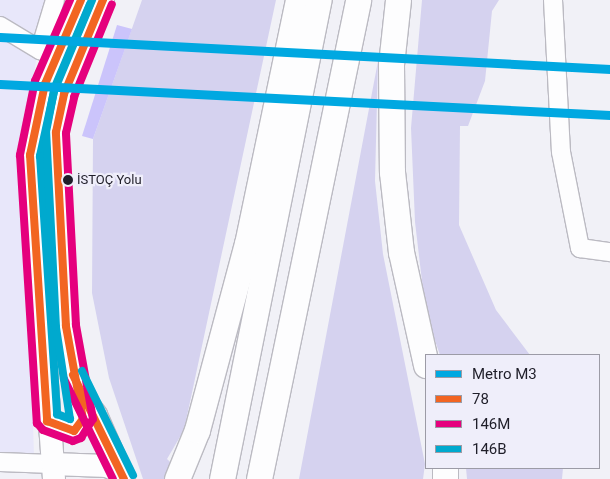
<!DOCTYPE html>
<html>
<head>
<meta charset="utf-8">
<style>
	body { margin:0 }
	#map { position:relative; width:610px; height:479px; overflow:hidden; background:#f1f1f7; font-family:Roboto,sans-serif }
	div>[style] { position:absolute }
	.built>* { inset:0; background:#e8e7fa }
	.green>* { inset:0; background:#d5d2ef }
	.water>* { inset:0; background:#cbc4fb }
	.roads { filter:drop-shadow(1px 0 #bbbac2) drop-shadow(-1px 0 #bbbac2) drop-shadow(0 1px #bbbac2) drop-shadow(0 -1px #bbbac2) }
	.minor>* { height:18px; margin:-9px; padding:0 9px; transform-origin:9px; border-radius:9px; background:#fdfdfe }
	.major>* { height:22px; margin:-11px; padding:0 11px; transform-origin:11px; border-radius:11px; background:#fdfdfe }
	.highway>* { height:25px; margin:-12.5px; padding:0 12.5px; transform-origin:12.5px; border-radius:12.5px; background:#fdfdfe }
	.bus-1>* { height:8px; margin:-4px; padding:0 4px; transform-origin:4px; border-radius:4px; background:#f26522 }
	.bus-2>* { height:8px; margin:-4px; padding:0 4px; transform-origin:4px; border-radius:4px; background:#e5007d }
	.bus-3>* { height:8px; margin:-4px; padding:0 4px; transform-origin:4px; border-radius:4px; background:#00a9ce }
	.metro-1>* { height:9px; margin:-4.5px; padding:0 4.5px; transform-origin:4.5px; border-radius:4.5px; background:#00a8e1 }
	.dots>* { width:14px; height:14px; translate:-50% -50%; box-sizing:border-box; border:2px solid #efeefa; border-radius:50% }
	span { translate:-50% -50%; white-space:nowrap; text-align:center; line-height:1.15; -webkit-text-stroke:4.5px #efeefa; paint-order:stroke }
	.bus-label { font-size:13px; color:#1f1e29 }
	.left { translate:0 -50%; text-align:left }
	.legend { position:absolute; left:425px; top:354px; width:175px; height:115px; box-sizing:border-box; background:#efeefa; border:1px solid #9c9ba6; margin:0; padding:6px 9px; list-style:none; font-size:15px; color:#1f1e29 }
	.legend li { display:flex; align-items:center; gap:10px; height:25px }
	.legend b { width:25px; border:1px solid #9c9ba6 }
</style>
</head>
<body>
<div id="map">
	<div class="built">
		<i style="clip-path:polygon(0 0,60px 0,38px 48px,24px 137px,34px 456px,0 455px)"></i>
	</div>
	<div class="green">
		<i style="clip-path:polygon(142px 0,276px 0,184px 430px,167px 459px,188px 479px,143px 479px,109px 378px,92px 293px,93px 139px)"></i>
		<i style="clip-path:polygon(422px 0,499px 0,492px 11px,485px 81px,468px 126px,460px 126px,459px 225px,496px 310px,530px 355px,440px 355px,426px 315px,415px 222px,411px 128px)"></i>
		<i style="clip-path:polygon(378px 61px,375px 181px,383px 254px,425px 464px,423px 479px,299px 479px)"></i>
		<i style="clip-path:polygon(466px 468px,563px 468px,562px 479px,467px 479px)"></i>
	</div>
	<div class="water">
		<i style="clip-path:polygon(117px 25px,132px 29px,93px 139px,82px 136px)"></i>
	</div>
	<div class="roads">
		<div class="minor">
			<i style="left:55px;top:0;width:52px;rotate:106.7deg"></i>
			<i style="left:40px;top:50px;width:18px;rotate:22deg"></i>
			<i style="left:553px;top:0;width:152px;rotate:87deg"></i>
			<i style="left:561px;top:152px;width:98px;rotate:78.8deg"></i>
			<i style="left:580px;top:248px;width:30px;rotate:8deg"></i>
			<i style="left:0;top:26px;width:47px;rotate:31deg"></i>
			<i style="left:0;top:462px;width:52px;rotate:2.2deg"></i>
		</div>
		<div class="major">
			<i style="left:81px;top:395px;width:25px;rotate:53deg"></i>
			<i style="left:96px;top:415px;width:70px;rotate:66.4deg"></i>
			<i style="left:47px;top:421px;width:29px;rotate:20deg"></i>
			<i style="left:74px;top:431px;width:15px;rotate:-53deg"></i>
			<i style="left:83px;top:419px;width:95px;rotate:-100.4deg"></i>
			<i style="left:66px;top:326px;width:172px;rotate:-94deg"></i>
			<i style="left:54px;top:154px;width:61px;rotate:-80.5deg"></i>
			<i style="left:64px;top:94px;width:102px;rotate:-67.5deg"></i>
			<i style="left:52px;top:464px;width:55px;rotate:2.1deg"></i>
			<i style="left:107px;top:466px;width:17px;rotate:25deg"></i>
			<i style="left:54px;top:479px;width:325px;rotate:-94.2deg"></i>
			<i style="left:30px;top:155px;width:73px;rotate:-78.1deg"></i>
			<i style="left:45px;top:84px;width:91px;rotate:-66.8deg"></i>
		</div>
		<div class="highway">
			<i style="left:398px;top:0;width:64px;rotate:96.2deg"></i>
			<i style="left:391px;top:64px;width:108px;rotate:89.5deg"></i>
			<i style="left:392px;top:172px;width:81px;rotate:83.6deg"></i>
			<i style="left:401px;top:252px;width:116px;rotate:77.5deg"></i>
			<i style="left:445px;top:468px;width:11px;rotate:90deg"></i>
			<i style="left:177px;top:479px;width:53px;rotate:-67.8deg"></i>
			<i style="left:197px;top:430px;width:193px;rotate:-75deg"></i>
			<i style="left:247px;top:244px;width:249px;rotate:-78.2deg"></i>
			<i style="left:222px;top:479px;width:489px;rotate:-78.6deg"></i>
			<i style="left:259px;top:479px;width:489px;rotate:-78.3deg"></i>
		</div>
	</div>
	<div class="bus-1">
		<i style="left:81px;top:0;width:91px;rotate:113.2deg"></i>
		<i style="left:45px;top:84px;width:73px;rotate:101.9deg"></i>
		<i style="left:30px;top:155px;width:267px;rotate:86.3deg"></i>
		<i style="left:47px;top:421px;width:29px;rotate:20deg"></i>
		<i style="left:74px;top:431px;width:15px;rotate:-53deg"></i>
		<i style="left:83px;top:419px;width:95px;rotate:-100.4deg"></i>
		<i style="left:66px;top:326px;width:194px;rotate:-93deg"></i>
		<i style="left:56px;top:132px;width:39px;rotate:-78deg"></i>
		<i style="left:64px;top:94px;width:102px;rotate:-67.5deg"></i>
		<i style="left:73px;top:375px;width:116px;rotate:63.9deg"></i>
	</div>
	<div class="bus-2">
		<i style="left:70px;top:0;width:88px;rotate:113.4deg"></i>
		<i style="left:35px;top:81px;width:76px;rotate:101.5deg"></i>
		<i style="left:20px;top:155px;width:269px;rotate:86.4deg"></i>
		<i style="left:37px;top:423px;width:9px;rotate:49deg"></i>
		<i style="left:43px;top:430px;width:32px;rotate:20deg"></i>
		<i style="left:73px;top:441px;width:9px;rotate:-21deg"></i>
		<i style="left:81px;top:438px;width:22px;rotate:-58deg"></i>
		<i style="left:93px;top:419px;width:96px;rotate:-100.3deg"></i>
		<i style="left:76px;top:325px;width:192px;rotate:-93deg"></i>
		<i style="left:66px;top:133px;width:37px;rotate:-77deg"></i>
		<i style="left:74px;top:97px;width:100px;rotate:-67.8deg"></i>
		<i style="left:64px;top:379px;width:111px;rotate:63.9deg"></i>
	</div>
	<div class="bus-3">
		<i style="left:90px;top:4px;width:90px;rotate:112.9deg"></i>
		<i style="left:55px;top:87px;width:71px;rotate:102.3deg"></i>
		<i style="left:40px;top:156px;width:259px;rotate:86.2deg"></i>
		<i style="left:57px;top:414px;width:14px;rotate:21deg"></i>
		<i style="left:70px;top:419px;width:93px;rotate:-98.7deg"></i>
		<i style="left:56px;top:327px;width:195px;rotate:-92.9deg"></i>
		<i style="left:46px;top:132px;width:42px;rotate:-79deg"></i>
		<i style="left:54px;top:91px;width:99px;rotate:-67.3deg"></i>
		<i style="left:82px;top:371px;width:116px;rotate:63.9deg"></i>
	</div>
	<div class="metro-1">
		<i style="left:0;top:37px;width:611px;rotate:3deg"></i>
		<i style="left:0;top:84px;width:611px;rotate:2.91deg"></i>
	</div>
	<div class="dots">
		<i style="left:68px;top:180px;background:#1f1e29"></i>
	</div>
	<div class="bus-label">
		<span class="left" style="left:77px;top:180px">İSTOÇ Yolu</span>
	</div>
	<ul class="legend">
	<li><b style="height:6px;background:#00a8e1"></b>Metro M3</li>
	<li><b style="height:6px;background:#f26522"></b>78</li>
	<li><b style="height:6px;background:#e5007d"></b>146M</li>
	<li><b style="height:6px;background:#00a9ce"></b>146B</li>
	</ul>
</div>
</body>
</html>
